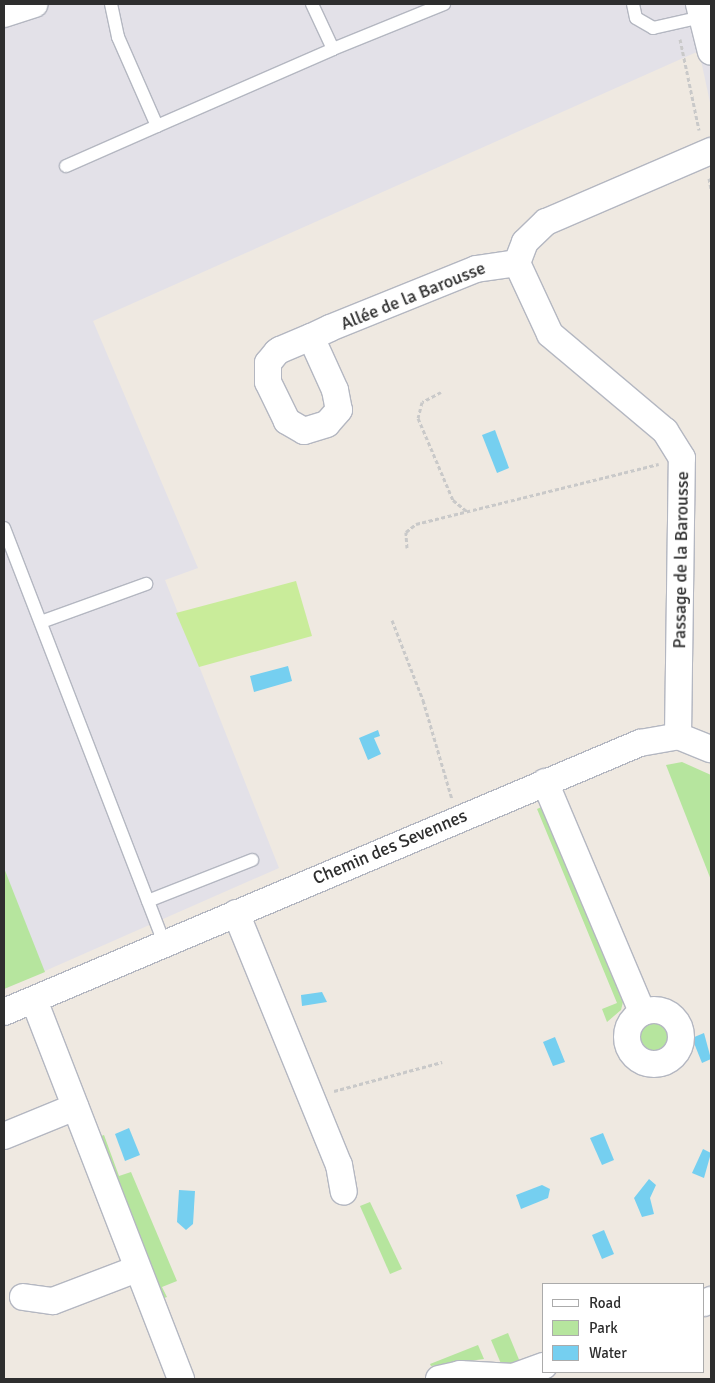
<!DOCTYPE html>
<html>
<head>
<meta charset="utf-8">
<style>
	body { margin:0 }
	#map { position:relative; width:715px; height:1383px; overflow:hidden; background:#efe9e1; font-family:Signika,sans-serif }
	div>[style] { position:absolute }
	.industrial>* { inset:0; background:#e3e1e8 }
	.green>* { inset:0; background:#b6e59e }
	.round { border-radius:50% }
	.pitch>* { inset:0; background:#c9ec9a }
	.water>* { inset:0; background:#75cff0 }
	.path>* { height:3px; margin-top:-1.5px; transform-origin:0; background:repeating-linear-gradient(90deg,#c9c9c9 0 4px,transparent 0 6.5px) }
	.roads { filter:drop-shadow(1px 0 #b4b7c1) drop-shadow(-1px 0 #b4b7c1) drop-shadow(0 1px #b4b7c1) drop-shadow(0 -1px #b4b7c1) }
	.service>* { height:12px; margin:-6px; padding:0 6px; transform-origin:6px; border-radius:6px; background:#fff }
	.minor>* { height:26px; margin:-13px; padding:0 13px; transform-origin:13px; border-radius:13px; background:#fff }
	.minor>.ring { margin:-13px; padding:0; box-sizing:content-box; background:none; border:26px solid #fff; border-radius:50% }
	span { translate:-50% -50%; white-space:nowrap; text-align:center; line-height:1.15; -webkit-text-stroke:4px #fff; paint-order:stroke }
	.street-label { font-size:18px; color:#2e2e2e }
	.frame { position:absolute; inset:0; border:5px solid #2e2e2e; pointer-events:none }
	.legend { position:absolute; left:542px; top:1283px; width:162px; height:90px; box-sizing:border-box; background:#fff; border:1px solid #ababab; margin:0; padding:6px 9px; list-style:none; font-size:15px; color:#2e2e2e }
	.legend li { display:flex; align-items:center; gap:10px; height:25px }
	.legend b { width:25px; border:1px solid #ababab }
</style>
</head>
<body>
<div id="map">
	<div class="industrial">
		<i style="clip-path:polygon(4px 4px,711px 4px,711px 107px,699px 51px,93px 321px,198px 568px,165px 580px,279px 868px,4px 989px)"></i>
	</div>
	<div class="green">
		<i style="clip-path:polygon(682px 762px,711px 775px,711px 880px,666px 765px)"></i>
		<i style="clip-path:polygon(546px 805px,624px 998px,621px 1010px,607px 1022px,602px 1009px,617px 1003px,537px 809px)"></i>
		<i style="clip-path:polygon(4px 868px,45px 972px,4px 989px)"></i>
		<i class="round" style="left:635px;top:1018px;width:38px;height:38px"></i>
		<i style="clip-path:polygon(104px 1135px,119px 1176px,131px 1172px,177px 1281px,162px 1287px,167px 1297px,161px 1299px,98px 1137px)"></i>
		<i style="clip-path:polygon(370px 1202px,402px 1269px,390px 1274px,360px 1206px)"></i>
		<i style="clip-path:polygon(508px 1333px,520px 1362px,502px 1366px,491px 1340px)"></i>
		<i style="clip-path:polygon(478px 1345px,484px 1359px,431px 1366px,430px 1364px)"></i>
	</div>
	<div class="pitch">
		<i style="clip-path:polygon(296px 581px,312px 636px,199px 667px,176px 613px)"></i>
	</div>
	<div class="water">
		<i style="clip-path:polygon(495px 430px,509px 468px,497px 473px,482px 435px)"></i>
		<i style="clip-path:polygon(288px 666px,292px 681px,254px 692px,250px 676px)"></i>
		<i style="clip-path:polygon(378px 730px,380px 736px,374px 738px,381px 754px,368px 760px,359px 738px)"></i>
		<i style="clip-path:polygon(322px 992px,327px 1002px,302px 1006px,301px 995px)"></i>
		<i style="clip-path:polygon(704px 1033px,711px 1059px,702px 1063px,692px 1038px)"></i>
		<i style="clip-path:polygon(555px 1037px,565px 1062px,553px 1066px,543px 1042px)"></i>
		<i style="clip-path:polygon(129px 1128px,140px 1155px,125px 1161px,115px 1134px)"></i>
		<i style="clip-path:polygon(603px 1133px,614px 1160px,602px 1165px,590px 1138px)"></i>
		<i style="clip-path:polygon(703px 1149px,711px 1153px,704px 1178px,692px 1173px)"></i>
		<i style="clip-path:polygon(649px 1179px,656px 1185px,650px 1198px,654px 1214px,642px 1217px,634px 1198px)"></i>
		<i style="clip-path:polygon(542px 1185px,550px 1189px,548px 1198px,521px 1209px,516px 1195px)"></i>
		<i style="clip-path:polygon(179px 1190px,195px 1191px,193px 1224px,186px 1230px,177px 1222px)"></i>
		<i style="clip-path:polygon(604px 1230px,614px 1254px,602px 1259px,592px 1235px)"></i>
	</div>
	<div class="path">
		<i style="left:680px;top:39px;width:93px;rotate:78.2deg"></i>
		<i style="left:709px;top:178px;width:11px;rotate:80deg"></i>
		<i style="left:441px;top:392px;width:21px;rotate:152deg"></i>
		<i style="left:422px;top:402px;width:16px;rotate:104deg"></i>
		<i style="left:418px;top:418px;width:89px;rotate:66.9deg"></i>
		<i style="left:453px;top:500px;width:19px;rotate:39deg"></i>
		<i style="left:407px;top:548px;width:16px;rotate:-94deg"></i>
		<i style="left:406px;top:532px;width:13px;rotate:-39deg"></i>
		<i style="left:416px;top:524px;width:250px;rotate:-13.9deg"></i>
		<i style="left:392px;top:620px;width:86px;rotate:68.8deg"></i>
		<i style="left:423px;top:700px;width:103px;rotate:73.7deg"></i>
		<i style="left:334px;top:1091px;width:112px;rotate:-15deg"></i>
	</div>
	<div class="roads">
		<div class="service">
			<i style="left:111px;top:4px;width:34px;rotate:78deg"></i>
			<i style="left:118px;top:37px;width:97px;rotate:66.3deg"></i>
			<i style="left:157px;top:126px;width:192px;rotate:-23.6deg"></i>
			<i style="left:333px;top:49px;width:50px;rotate:-115deg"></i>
			<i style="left:633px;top:4px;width:14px;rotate:78deg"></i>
			<i style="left:636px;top:18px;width:20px;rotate:30deg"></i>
			<i style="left:653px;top:28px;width:50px;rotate:-12.7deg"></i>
			<i style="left:333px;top:49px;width:120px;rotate:-22.1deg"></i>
			<i style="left:66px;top:166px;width:99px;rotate:-23.7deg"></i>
			<i style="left:4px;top:528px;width:445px;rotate:68.9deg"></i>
			<i style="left:41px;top:622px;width:112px;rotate:-19.9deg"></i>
			<i style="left:148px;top:901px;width:112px;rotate:-21.5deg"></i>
		</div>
		<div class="minor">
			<i style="left:699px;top:4px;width:49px;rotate:76deg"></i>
			<i style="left:4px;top:14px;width:32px;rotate:-18deg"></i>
			<i style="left:311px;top:337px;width:58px;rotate:65.6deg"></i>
			<i style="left:335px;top:390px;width:20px;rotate:79deg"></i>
			<i style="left:339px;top:410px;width:18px;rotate:131deg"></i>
			<i style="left:327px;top:424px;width:24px;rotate:163deg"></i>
			<i style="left:304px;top:431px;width:20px;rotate:-150deg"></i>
			<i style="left:287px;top:421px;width:43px;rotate:-116deg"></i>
			<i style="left:268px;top:382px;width:19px;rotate:-90deg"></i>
			<i style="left:268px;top:363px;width:14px;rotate:-51deg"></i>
			<i style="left:277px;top:352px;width:4px;rotate:-34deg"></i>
			<i style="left:280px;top:350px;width:34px;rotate:-23deg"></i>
			<i style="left:311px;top:337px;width:21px;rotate:-25deg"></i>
			<i style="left:330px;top:328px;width:157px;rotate:-22deg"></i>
			<i style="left:476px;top:269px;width:41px;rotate:-8.3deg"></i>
			<i style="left:678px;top:736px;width:278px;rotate:-89.2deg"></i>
			<i style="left:682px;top:458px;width:32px;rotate:-122deg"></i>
			<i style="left:665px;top:431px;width:150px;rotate:-139.9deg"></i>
			<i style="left:550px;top:334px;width:78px;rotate:-114.9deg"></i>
			<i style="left:517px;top:263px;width:22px;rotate:-69deg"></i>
			<i style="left:525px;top:242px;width:29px;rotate:-44deg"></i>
			<i style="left:546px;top:222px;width:180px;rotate:-23.3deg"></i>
			<i style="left:545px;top:782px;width:250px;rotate:67.1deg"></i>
			<i style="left:236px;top:913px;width:272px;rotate:67.8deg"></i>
			<i style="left:339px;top:1165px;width:27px;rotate:80deg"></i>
			<i style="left:34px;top:1000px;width:407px;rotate:68.8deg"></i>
			<i class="ring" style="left:627px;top:1010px;width:28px;height:28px"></i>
			<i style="left:4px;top:1012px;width:691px;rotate:-22.93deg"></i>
			<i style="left:640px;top:743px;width:39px;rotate:-10deg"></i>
			<i style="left:678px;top:736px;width:35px;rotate:22deg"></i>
			<i style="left:4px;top:1136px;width:77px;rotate:-22.2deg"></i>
			<i style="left:23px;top:1297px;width:30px;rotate:8deg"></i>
			<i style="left:53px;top:1301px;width:90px;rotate:-20.9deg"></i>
			<i style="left:704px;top:1303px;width:8px;rotate:-23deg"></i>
			<i style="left:439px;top:1379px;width:22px;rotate:-13deg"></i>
			<i style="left:460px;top:1374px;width:53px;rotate:3.2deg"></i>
			<i style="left:513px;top:1377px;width:33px;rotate:-20deg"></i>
		</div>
	</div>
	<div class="street-label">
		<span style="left:413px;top:296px;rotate:-22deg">Allée de la Barousse</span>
		<span style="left:681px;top:560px;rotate:-89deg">Passage de la Barousse</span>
		<span style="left:390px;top:847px;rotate:-23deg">Chemin des Sevennes</span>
	</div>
	<div class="frame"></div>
	<ul class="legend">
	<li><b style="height:6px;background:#fff"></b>Road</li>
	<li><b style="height:14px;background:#b6e59e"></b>Park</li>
	<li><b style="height:14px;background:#75cff0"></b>Water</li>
	</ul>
</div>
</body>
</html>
